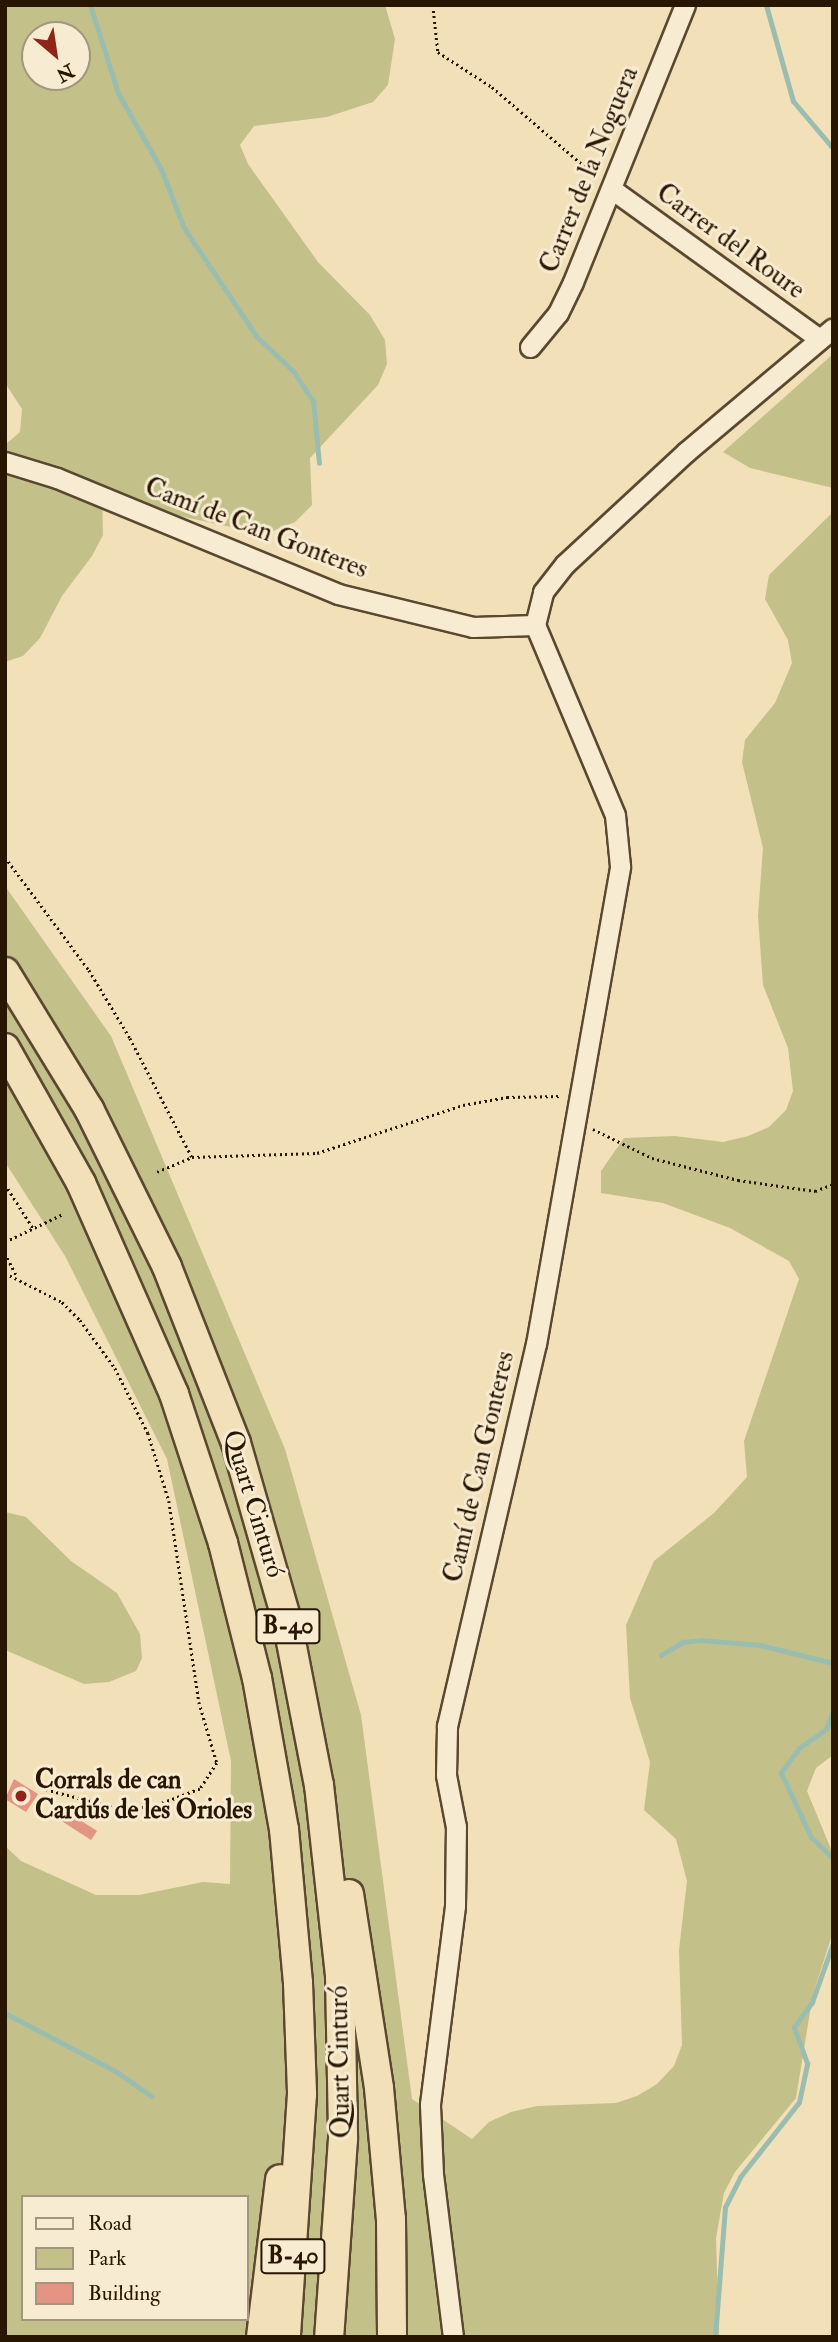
<!DOCTYPE html>
<html>
<head>
<meta charset="utf-8">
<style>
	body { margin:0 }
	#map { position:relative; width:838px; height:2342px; overflow:hidden; background:#f2e0b9; font-family:"IM FELL Double Pica",serif }
	div>[style] { position:absolute }
	.green>* { inset:0; background:#c3c08a }
	.stream>* { height:5px; margin:-2.5px; padding:0 2.5px; transform-origin:2.5px; border-radius:2.5px; background:#9bbdaf }
	.building>* { inset:0; background:#e39482 }
	.path>* { height:2.5px; margin-top:-1.25px; transform-origin:0; background:repeating-linear-gradient(90deg,#281601 0 2px,transparent 0 5.5px) }
	.roads { filter:drop-shadow(2px 0 #5a482f) drop-shadow(-2px 0 #5a482f) drop-shadow(0 2px #5a482f) drop-shadow(0 -2px #5a482f) }
	.minor>* { height:19px; margin:-9.5px; padding:0 9.5px; transform-origin:9.5px; border-radius:9.5px; background:#f7ebd2 }
	.highway>* { height:28px; margin:-14px; padding:0 14px; transform-origin:14px; border-radius:14px; background:#f2e0b9 }
	.dots>* { width:19px; height:19px; translate:-50% -50%; box-sizing:border-box; border:4px solid #f7ebd2; border-radius:50% }
	span { translate:-50% -50%; white-space:nowrap; text-align:center; line-height:1.15; -webkit-text-stroke:6px #f7ebd2; paint-order:stroke }
	.shield-label span { padding:2px 5px; background:#f7ebd2; border:2px solid; border-radius:5px; -webkit-text-stroke-width:0 }
	.shield-label { font-size:24px; color:#281601; font-weight:700 }
	.street-label { font-size:26px; color:#281601 }
	.poi-label { font-size:26px; color:#281601; font-weight:700 }
	.left { translate:0 -50%; text-align:left }
	.frame { position:absolute; inset:0; border:7px solid #281601; pointer-events:none }
	.legend { position:absolute; left:21px; top:2195px; width:228px; height:126px; box-sizing:border-box; background:#f7ebd2; border:2px solid #a4967e; margin:0; padding:9px 12px; list-style:none; font-size:21px; color:#281601 }
	.legend li { display:flex; align-items:center; gap:14px; height:35px }
	.legend b { width:35px; border:2px solid #a4967e }
	.north { position:absolute; left:21px; top:21px; width:70px; height:70px; box-sizing:border-box; background:#f7ebd2; border:2px solid #a4967e; border-radius:50%; rotate:151deg; font-size:19px; font-weight:700; line-height:28px; text-align:center; color:#281601 }
	.north::after { content:''; display:block; margin:auto; width:24px; height:32px; background:#8f2418; clip-path:polygon(50% 0,100% 100%,50% 72%,0 100%) }
</style>
</head>
<body>
<div id="map">
	<div class="green">
		<i style="clip-path:polygon(evenodd,5px 5px,385px 5px,395px 39px,388px 85px,373px 102px,327px 117px,254px 126px,240px 145px,248px 164px,318px 262px,370px 315px,385px 340px,387px 364px,378px 385px,310px 458px,312px 505px,295px 522px,273px 531px,245px 530px,175px 515px,102px 489px,103px 535px,92px 556px,62px 596px,40px 638px,23px 656px,5px 662px,5px 445px,20px 432px,22px 409px,5px 383px,5px 5px,35px 35px,77px 35px,77px 77px,35px 77px,35px 35px)"></i>
		<i style="clip-path:polygon(833px 354px,833px 488px,750px 468px,723px 452px)"></i>
		<i style="clip-path:polygon(evenodd,833px 512px,833px 1755px,816px 1768px,807px 1791px,833px 1854px,833px 1932px,813px 1994px,796px 2098px,735px 2172px,724px 2193px,716px 2238px,719px 2337px,5px 2337px,5px 1846px,21px 1861px,96px 1895px,139px 1895px,203px 1882px,230px 1884px,231px 1761px,167px 1459px,65px 1256px,5px 1162px,5px 886px,111px 1036px,285px 1449px,361px 1715px,412px 2099px,472px 2139px,489px 2122px,511px 2112px,537px 2106px,616px 2103px,637px 2096px,657px 2084px,674px 2066px,682px 2045px,679px 1950px,687px 1881px,676px 1839px,644px 1810px,650px 1762px,630px 1698px,626px 1625px,654px 1561px,714px 1513px,747px 1477px,744px 1441px,799px 1279px,789px 1261px,730px 1228px,663px 1203px,601px 1193px,601px 1171px,624px 1138px,675px 1136px,723px 1142px,748px 1136px,769px 1127px,786px 1110px,793px 1091px,788px 1048px,763px 985px,758px 916px,763px 848px,742px 762px,745px 740px,775px 703px,792px 663px,788px 640px,765px 599px,769px 575px,833px 512px,23px 2197px,247px 2197px,247px 2319px,23px 2319px,23px 2197px)"></i>
		<i style="clip-path:polygon(5px 1512px,26px 1517px,71px 1561px,117px 1593px,140px 1634px,142px 1658px,136px 1671px,109px 1682px,84px 1684px,5px 1650px)"></i>
	</div>
	<div class="stream">
		<i style="left:90px;top:5px;width:92px;rotate:72.3deg"></i>
		<i style="left:118px;top:93px;width:87px;rotate:60.5deg"></i>
		<i style="left:161px;top:169px;width:63px;rotate:68.7deg"></i>
		<i style="left:184px;top:228px;width:131px;rotate:56.2deg"></i>
		<i style="left:257px;top:337px;width:51px;rotate:43.4deg"></i>
		<i style="left:294px;top:372px;width:35px;rotate:57deg"></i>
		<i style="left:313px;top:401px;width:62px;rotate:84.5deg"></i>
		<i style="left:766px;top:5px;width:100px;rotate:74.3deg"></i>
		<i style="left:793px;top:101px;width:60px;rotate:49.7deg"></i>
		<i style="left:661px;top:1655px;width:26px;rotate:-31deg"></i>
		<i style="left:683px;top:1642px;width:18px;rotate:-6deg"></i>
		<i style="left:701px;top:1640px;width:59px;rotate:4.8deg"></i>
		<i style="left:760px;top:1645px;width:75px;rotate:13.9deg"></i>
		<i style="left:833px;top:1710px;width:20px;rotate:110deg"></i>
		<i style="left:826px;top:1729px;width:33px;rotate:145deg"></i>
		<i style="left:799px;top:1748px;width:31px;rotate:126deg"></i>
		<i style="left:781px;top:1773px;width:71px;rotate:64.9deg"></i>
		<i style="left:811px;top:1837px;width:30px;rotate:44deg"></i>
		<i style="left:5px;top:2013px;width:127px;rotate:27.8deg"></i>
		<i style="left:117px;top:2072px;width:42px;rotate:35.2deg"></i>
		<i style="left:715px;top:2337px;width:130px;rotate:-85.6deg"></i>
		<i style="left:725px;top:2207px;width:34px;rotate:-63deg"></i>
		<i style="left:740px;top:2177px;width:95px;rotate:-51.8deg"></i>
		<i style="left:799px;top:2102px;width:40px;rotate:-78deg"></i>
		<i style="left:807px;top:2063px;width:38px;rotate:-110deg"></i>
		<i style="left:794px;top:2027px;width:31px;rotate:-54deg"></i>
		<i style="left:812px;top:2002px;width:63px;rotate:-70.4deg"></i>
	</div>
	<div class="building">
		<i style="clip-path:polygon(14px 1779px,38px 1794px,26px 1812px,5px 1799px)"></i>
		<i style="clip-path:polygon(63px 1809px,97px 1831px,91px 1840px,57px 1818px)"></i>
	</div>
	<div class="path">
		<i style="left:433px;top:5px;width:47px;rotate:83.9deg"></i>
		<i style="left:438px;top:52px;width:64px;rotate:32.9deg"></i>
		<i style="left:492px;top:87px;width:137px;rotate:40.6deg"></i>
		<i style="left:5px;top:857px;width:141px;rotate:53.4deg"></i>
		<i style="left:89px;top:970px;width:79px;rotate:58.9deg"></i>
		<i style="left:130px;top:1038px;width:134px;rotate:62.5deg"></i>
		<i style="left:593px;top:1129px;width:66px;rotate:26.2deg"></i>
		<i style="left:652px;top:1158px;width:89px;rotate:14.3deg"></i>
		<i style="left:738px;top:1180px;width:78px;rotate:8.1deg"></i>
		<i style="left:815px;top:1191px;width:19px;rotate:-21deg"></i>
		<i style="left:157px;top:1172px;width:38px;rotate:-23deg"></i>
		<i style="left:192px;top:1157px;width:125px;rotate:-1.8deg"></i>
		<i style="left:317px;top:1153px;width:154px;rotate:-18.2deg"></i>
		<i style="left:463px;top:1105px;width:45px;rotate:-10.3deg"></i>
		<i style="left:507px;top:1097px;width:54px;rotate:-1.1deg"></i>
		<i style="left:5px;top:1184px;width:52px;rotate:57.5deg"></i>
		<i style="left:5px;top:1242px;width:64px;rotate:-25.8deg"></i>
		<i style="left:5px;top:1253px;width:25px;rotate:63deg"></i>
		<i style="left:5px;top:1273px;width:64px;rotate:27deg"></i>
		<i style="left:62px;top:1302px;width:25px;rotate:45deg"></i>
		<i style="left:80px;top:1320px;width:59px;rotate:53.9deg"></i>
		<i style="left:115px;top:1368px;width:73px;rotate:63.1deg"></i>
		<i style="left:148px;top:1433px;width:71px;rotate:72.8deg"></i>
		<i style="left:169px;top:1501px;width:203px;rotate:81.5deg"></i>
		<i style="left:199px;top:1702px;width:64px;rotate:73.6deg"></i>
		<i style="left:217px;top:1763px;width:31px;rotate:123deg"></i>
		<i style="left:200px;top:1789px;width:48px;rotate:159.3deg"></i>
		<i style="left:155px;top:1806px;width:33px;rotate:173deg"></i>
		<i style="left:122px;top:1810px;width:78px;rotate:-165.1deg"></i>
	</div>
	<div class="roads">
		<div class="minor">
			<i style="left:613px;top:190px;width:251px;rotate:35.8deg"></i>
			<i style="left:530px;top:347px;width:44px;rotate:-50.5deg"></i>
			<i style="left:558px;top:313px;width:34px;rotate:-64deg"></i>
			<i style="left:573px;top:282px;width:299px;rotate:-68deg"></i>
			<i style="left:5px;top:462px;width:54px;rotate:17.1deg"></i>
			<i style="left:57px;top:478px;width:304px;rotate:22.4deg"></i>
			<i style="left:338px;top:594px;width:139px;rotate:13.7deg"></i>
			<i style="left:473px;top:627px;width:62px;rotate:-1.8deg"></i>
			<i style="left:453px;top:2337px;width:164px;rotate:-97deg"></i>
			<i style="left:433px;top:2174px;width:70px;rotate:-92.5deg"></i>
			<i style="left:430px;top:2104px;width:200px;rotate:-82.8deg"></i>
			<i style="left:455px;top:1906px;width:79px;rotate:-89.3deg"></i>
			<i style="left:456px;top:1827px;width:53px;rotate:-100.9deg"></i>
			<i style="left:446px;top:1775px;width:49px;rotate:-88.8deg"></i>
			<i style="left:447px;top:1726px;width:392px;rotate:-76.9deg"></i>
			<i style="left:536px;top:1344px;width:485px;rotate:-80deg"></i>
			<i style="left:620px;top:866px;width:51px;rotate:-95.6deg"></i>
			<i style="left:615px;top:815px;width:206px;rotate:-112.8deg"></i>
			<i style="left:535px;top:625px;width:34px;rotate:-76deg"></i>
			<i style="left:543px;top:592px;width:36px;rotate:-52deg"></i>
			<i style="left:565px;top:564px;width:165px;rotate:-42.8deg"></i>
			<i style="left:686px;top:452px;width:192px;rotate:-40.1deg"></i>
		</div>
		<div class="highway">
			<i style="left:5px;top:972px;width:161px;rotate:58.5deg"></i>
			<i style="left:89px;top:1109px;width:176px;rotate:63.7deg"></i>
			<i style="left:167px;top:1267px;width:189px;rotate:68.6deg"></i>
			<i style="left:236px;top:1443px;width:185px;rotate:74deg"></i>
			<i style="left:287px;top:1621px;width:167px;rotate:79deg"></i>
			<i style="left:319px;top:1785px;width:192px;rotate:83.7deg"></i>
			<i style="left:340px;top:1976px;width:163px;rotate:88.9deg"></i>
			<i style="left:343px;top:2139px;width:198px;rotate:94deg"></i>
			<i style="left:5px;top:1048px;width:155px;rotate:60.6deg"></i>
			<i style="left:81px;top:1183px;width:231px;rotate:66.2deg"></i>
			<i style="left:174px;top:1394px;width:157px;rotate:71.8deg"></i>
			<i style="left:223px;top:1543px;width:139px;rotate:75.9deg"></i>
			<i style="left:257px;top:1678px;width:153px;rotate:79.9deg"></i>
			<i style="left:284px;top:1829px;width:155px;rotate:84.8deg"></i>
			<i style="left:298px;top:1983px;width:111px;rotate:87.9deg"></i>
			<i style="left:302px;top:2094px;width:244px;rotate:93.8deg"></i>
			<i style="left:349px;top:1894px;width:196px;rotate:81.2deg"></i>
			<i style="left:379px;top:2088px;width:132px;rotate:84.8deg"></i>
			<i style="left:391px;top:2219px;width:118px;rotate:89.5deg"></i>
			<i style="left:261px;top:2337px;width:159px;rotate:-83.1deg"></i>
		</div>
	</div>
	<div class="dots">
		<i style="left:21px;top:1796px;background:#8f2418"></i>
	</div>
	<div class="shield-label">
		<span style="left:288px;top:1626px">B-40</span>
		<span style="left:293px;top:2256px">B-40</span>
	</div>
	<div class="street-label">
		<span style="left:590px;top:170px;rotate:-68deg">Carrer de la Noguera</span>
		<span style="left:730px;top:242px;rotate:36deg">Carrer del Roure</span>
		<span style="left:256px;top:529px;rotate:21deg">Camí de Can Gonteres</span>
		<span style="left:480px;top:1467px;rotate:-77deg">Camí de Can Gonteres</span>
		<span style="left:253px;top:1504px;rotate:73deg">Quart Cinturó</span>
		<span style="left:341px;top:2062px;rotate:-91deg">Quart Cinturó</span>
	</div>
	<div class="poi-label">
		<span class="left" style="left:35px;top:1796px">Corrals de can<br>Cardús de les Orioles</span>
	</div>
	<div class="frame"></div>
	<ul class="legend">
	<li><b style="height:9px;background:#f7ebd2"></b>Road</li>
	<li><b style="height:19px;background:#c3c08a"></b>Park</li>
	<li><b style="height:19px;background:#e39482"></b>Building</li>
	</ul>
	<div class="north">N</div>
</div>
</body>
</html>
